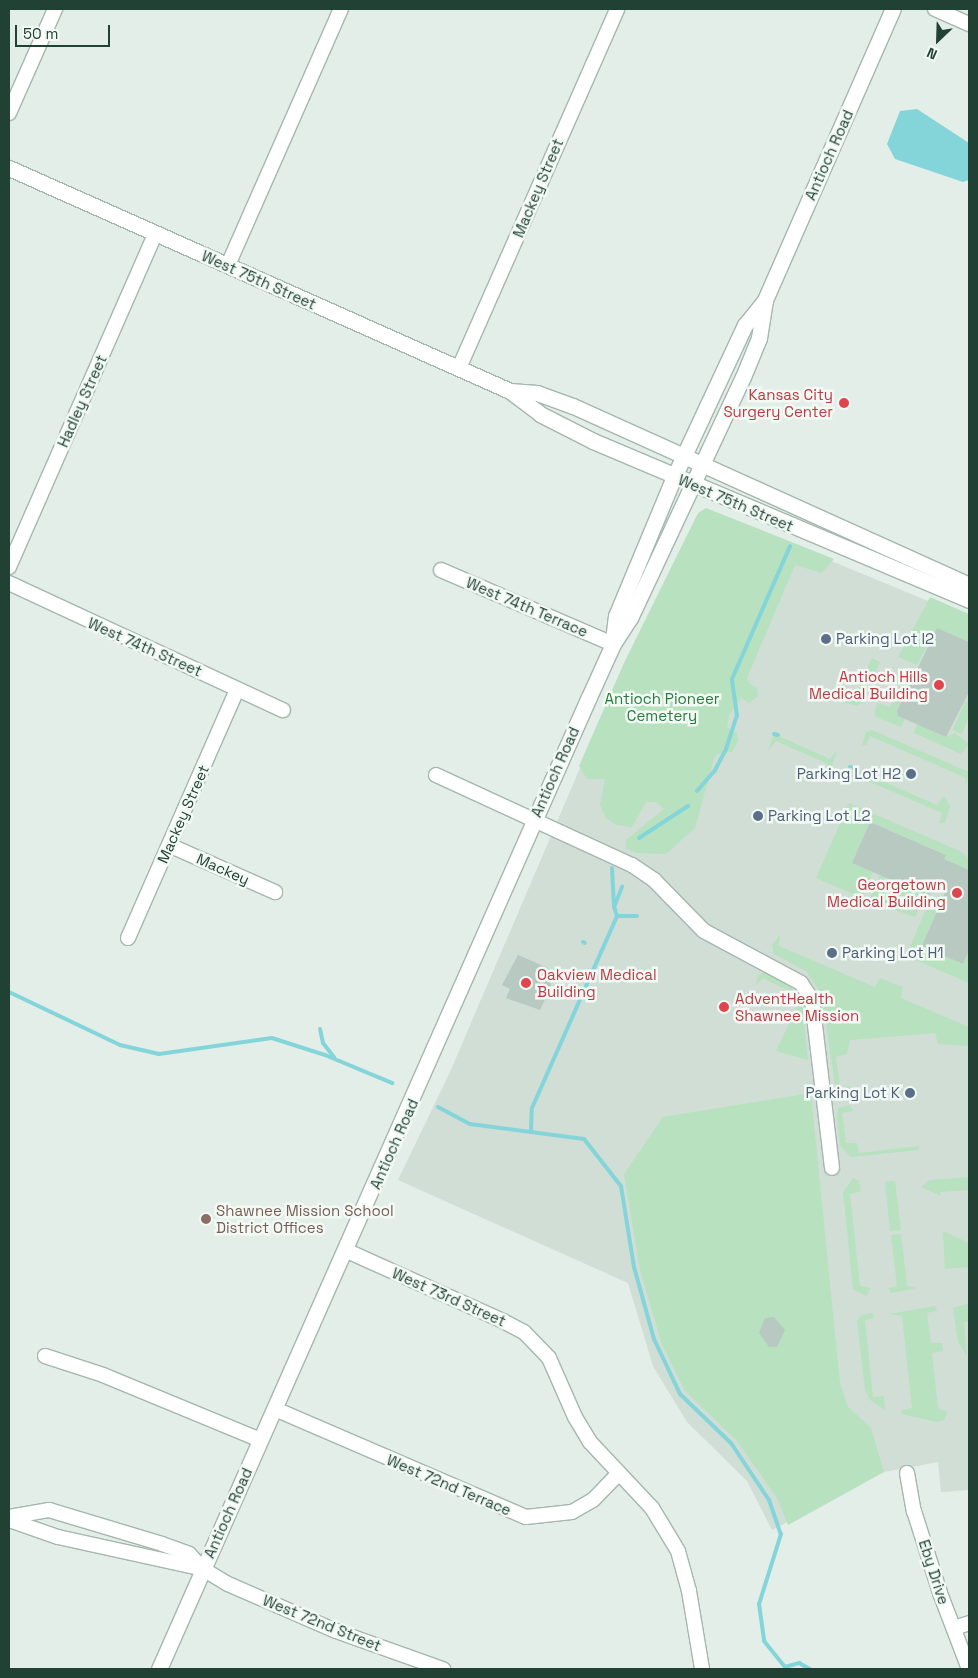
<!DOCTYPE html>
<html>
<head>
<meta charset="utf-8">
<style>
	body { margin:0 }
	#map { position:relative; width:978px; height:1678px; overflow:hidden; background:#e2eee7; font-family:"Space Grotesk",sans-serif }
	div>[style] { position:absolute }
	.built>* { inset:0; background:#d0ded6 }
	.green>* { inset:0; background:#b8e1bf }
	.water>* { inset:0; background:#84d5d9 }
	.stream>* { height:4px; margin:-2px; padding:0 2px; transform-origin:2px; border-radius:2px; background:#84d5d9 }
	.building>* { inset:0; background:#b7c9c0 }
	.roads { filter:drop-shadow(1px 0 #a4b7ae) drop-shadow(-1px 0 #a4b7ae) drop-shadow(0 1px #a4b7ae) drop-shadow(0 -1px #a4b7ae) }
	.street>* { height:14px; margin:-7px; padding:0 7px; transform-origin:7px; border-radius:7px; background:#fff }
	.secondary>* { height:15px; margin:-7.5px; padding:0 7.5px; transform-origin:7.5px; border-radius:7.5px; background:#fff }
	.dots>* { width:14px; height:14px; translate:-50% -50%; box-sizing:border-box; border:2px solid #f3faf6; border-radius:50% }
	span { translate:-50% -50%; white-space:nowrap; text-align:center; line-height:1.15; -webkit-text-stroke:5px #f3faf6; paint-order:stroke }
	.street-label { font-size:15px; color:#204134 }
	.health-label { font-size:15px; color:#be3a42 }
	.right { translate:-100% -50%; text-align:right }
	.left { translate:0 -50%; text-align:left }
	.service-label { font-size:15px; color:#4e5e75 }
	.park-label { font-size:15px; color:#257c3d }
	.education-label { font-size:15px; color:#785e54 }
	.frame { position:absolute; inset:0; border:10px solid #204134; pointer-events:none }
	.north { position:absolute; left:913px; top:15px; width:50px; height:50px; -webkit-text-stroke:4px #f3faf6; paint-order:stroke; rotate:204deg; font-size:14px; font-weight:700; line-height:20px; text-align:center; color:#204134 }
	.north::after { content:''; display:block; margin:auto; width:18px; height:22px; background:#204134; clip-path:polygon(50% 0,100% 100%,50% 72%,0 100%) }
	.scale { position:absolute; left:15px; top:25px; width:95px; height:22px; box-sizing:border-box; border:2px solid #204134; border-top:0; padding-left:6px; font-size:15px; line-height:18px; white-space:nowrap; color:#204134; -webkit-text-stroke:4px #f3faf6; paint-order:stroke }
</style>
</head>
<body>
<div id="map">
	<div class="built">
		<i style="clip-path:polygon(788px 543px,969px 618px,969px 1490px,941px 1492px,938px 1462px,884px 1472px,772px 1530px,747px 1481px,687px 1422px,653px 1366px,628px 1283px,398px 1180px,450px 1072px,583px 761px)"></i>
	</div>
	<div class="green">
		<i style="clip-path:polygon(706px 508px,834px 559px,822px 573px,795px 565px,747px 678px,749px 683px,757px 688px,758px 696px,749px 703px,741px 698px,729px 715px,727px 727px,737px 733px,738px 741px,732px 752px,718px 754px,714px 759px,695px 828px,666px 854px,636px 853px,626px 848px,626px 840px,664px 809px,656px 802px,646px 802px,632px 827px,616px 825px,606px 818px,600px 805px,605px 779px,587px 779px,579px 766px,624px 663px,698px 513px)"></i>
		<i style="clip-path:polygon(930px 597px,969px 614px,969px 642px,937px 628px,917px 665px,898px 657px)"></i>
		<i style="clip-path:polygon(872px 658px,880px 662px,862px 703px,856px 706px,844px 702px,844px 696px,854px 700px)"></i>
		<i style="clip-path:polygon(905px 674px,912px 677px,897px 711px,905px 719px,901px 727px,876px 717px,874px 712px,878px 703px,890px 707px)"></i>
		<i style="clip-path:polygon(965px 701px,969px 702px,969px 716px,962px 734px,953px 730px)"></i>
		<i style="clip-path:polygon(917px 724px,946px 737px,955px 733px,969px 744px,961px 754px,914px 733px)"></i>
		<i style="clip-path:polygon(872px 730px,969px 772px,964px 789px,966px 778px,870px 736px,866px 745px,862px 745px,866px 732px)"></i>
		<i style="clip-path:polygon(774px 734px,830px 759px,837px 750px,829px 775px,825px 774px,828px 764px,776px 741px,768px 751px)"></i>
		<i style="clip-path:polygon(850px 767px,937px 805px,944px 796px,950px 806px,945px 823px,939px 823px,942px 813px,854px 775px,845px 784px)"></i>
		<i style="clip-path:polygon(849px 803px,962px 852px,969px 859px,969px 870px,944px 859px,945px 854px,870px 822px,852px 863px,873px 872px,862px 898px,816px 878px)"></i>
		<i style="clip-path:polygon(880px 875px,926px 895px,915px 917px,869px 901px)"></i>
		<i style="clip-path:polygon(944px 895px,922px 946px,963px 964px,969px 950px,969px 983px,906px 956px,930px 900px)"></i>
		<i style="clip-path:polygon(780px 934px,779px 946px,875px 987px,880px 978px,903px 987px,901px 998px,969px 1027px,969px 1046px,938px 1044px,935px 1033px,850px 1040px,847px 1054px,836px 1057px,840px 1087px,849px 1086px,852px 1090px,836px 1092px,822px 995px,806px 971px,774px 954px,772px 946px)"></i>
		<i style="clip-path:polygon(765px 973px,791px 987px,802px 1003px,808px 1060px,776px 1051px,797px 1007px,788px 1002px,791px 992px,763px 978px,755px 986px,759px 974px)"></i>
		<i style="clip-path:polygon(811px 1093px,840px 1383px,848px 1407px,871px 1428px,884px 1472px,788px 1525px,777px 1498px,737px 1441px,685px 1391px,662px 1345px,640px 1270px,624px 1174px,663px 1117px)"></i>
		<i style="clip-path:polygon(850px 1105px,853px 1111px,842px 1113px,846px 1143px,857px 1143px,859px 1153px,919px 1146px,919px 1150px,851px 1157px,840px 1146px,837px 1116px,838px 1108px)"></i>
		<i style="clip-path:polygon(969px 1177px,969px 1190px,940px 1192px,941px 1196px,921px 1187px,930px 1180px)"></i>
		<i style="clip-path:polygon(853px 1178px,859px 1181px,861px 1191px,850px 1194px,860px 1286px,871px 1288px,866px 1296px,853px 1289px,843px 1192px)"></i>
		<i style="clip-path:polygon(895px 1181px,901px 1230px,890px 1231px,885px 1182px)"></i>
		<i style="clip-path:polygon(943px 1231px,969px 1243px,969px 1267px,945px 1269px)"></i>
		<i style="clip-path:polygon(901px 1234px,907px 1286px,917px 1288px,891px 1293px,888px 1288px,897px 1287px,891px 1235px)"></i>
		<i style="clip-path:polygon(969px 1303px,969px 1322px,964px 1322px,967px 1356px,958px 1342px,953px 1308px)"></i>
		<i style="clip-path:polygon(935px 1306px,937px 1311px,927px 1313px,931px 1343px,942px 1343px,943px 1351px,932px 1353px,938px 1409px,948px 1411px,944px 1420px,937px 1422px,901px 1414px,902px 1410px,912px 1408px,902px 1316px,889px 1314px)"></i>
		<i style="clip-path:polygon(872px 1313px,874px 1318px,865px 1320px,873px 1397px,884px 1396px,885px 1410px,870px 1400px,865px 1390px,857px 1321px,861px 1315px)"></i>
	</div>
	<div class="water">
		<i style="clip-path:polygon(917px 109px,969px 143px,969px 180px,963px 182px,895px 159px,887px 144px,900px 111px)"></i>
	</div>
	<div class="stream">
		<i style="left:774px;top:734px;width:4px;rotate:14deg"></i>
		<i style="left:850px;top:767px;width:6px;rotate:18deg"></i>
		<i style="left:697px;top:791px;width:28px;rotate:-49deg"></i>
		<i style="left:715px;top:770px;width:24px;rotate:-62deg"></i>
		<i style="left:726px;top:749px;width:35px;rotate:-72deg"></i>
		<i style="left:737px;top:716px;width:37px;rotate:-98deg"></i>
		<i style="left:732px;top:679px;width:145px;rotate:-66.4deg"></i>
		<i style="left:639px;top:838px;width:59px;rotate:-33.1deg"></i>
		<i style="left:612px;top:868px;width:38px;rotate:87deg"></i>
		<i style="left:617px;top:916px;width:20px"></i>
		<i style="left:583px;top:942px;width:2px;rotate:27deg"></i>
		<i style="left:9px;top:992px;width:123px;rotate:25.5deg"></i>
		<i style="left:120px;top:1045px;width:40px;rotate:13deg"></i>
		<i style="left:159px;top:1054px;width:114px;rotate:-8.1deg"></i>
		<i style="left:272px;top:1038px;width:56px;rotate:17.8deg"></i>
		<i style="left:325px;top:1055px;width:73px;rotate:22.7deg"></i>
		<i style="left:320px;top:1029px;width:14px;rotate:78deg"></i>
		<i style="left:323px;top:1043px;width:18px;rotate:52deg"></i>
		<i style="left:438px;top:1107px;width:36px;rotate:28deg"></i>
		<i style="left:470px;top:1124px;width:115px;rotate:7.5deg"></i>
		<i style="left:584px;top:1139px;width:60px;rotate:51.8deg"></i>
		<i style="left:621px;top:1186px;width:82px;rotate:80.9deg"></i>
		<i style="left:634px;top:1267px;width:75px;rotate:74.5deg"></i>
		<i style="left:654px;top:1339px;width:61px;rotate:64.7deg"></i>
		<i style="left:680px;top:1394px;width:71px;rotate:43.9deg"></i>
		<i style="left:731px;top:1443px;width:69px;rotate:56.3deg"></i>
		<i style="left:769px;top:1500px;width:36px;rotate:71deg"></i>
		<i style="left:781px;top:1534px;width:73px;rotate:107.4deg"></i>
		<i style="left:759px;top:1604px;width:37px;rotate:82deg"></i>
		<i style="left:764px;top:1641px;width:33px;rotate:51deg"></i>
		<i style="left:785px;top:1667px;width:15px;rotate:-16deg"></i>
		<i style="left:799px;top:1663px;width:13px;rotate:29deg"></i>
		<i style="left:531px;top:1131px;width:23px;rotate:-88deg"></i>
		<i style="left:532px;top:1108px;width:210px;rotate:-66.1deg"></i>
		<i style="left:617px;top:916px;width:9px;rotate:-108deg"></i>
		<i style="left:614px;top:907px;width:22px;rotate:-68deg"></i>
	</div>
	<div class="building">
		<i style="clip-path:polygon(937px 628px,969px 642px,969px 692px,946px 737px,898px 716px,897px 711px)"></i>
		<i style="clip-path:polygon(870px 822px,946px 855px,944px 859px,969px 870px,969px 950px,963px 964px,922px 946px,947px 888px,926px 895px,852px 863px)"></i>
		<i style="clip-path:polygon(518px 955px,548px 968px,545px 977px,551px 980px,551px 987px,540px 1010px,506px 998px,510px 989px,502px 985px)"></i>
		<i style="clip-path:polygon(774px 1317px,785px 1330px,777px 1347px,769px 1347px,759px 1333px,765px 1318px)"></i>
	</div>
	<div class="roads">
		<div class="street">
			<i style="left:935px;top:9px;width:37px;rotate:24deg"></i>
			<i style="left:9px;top:113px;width:114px;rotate:-66.1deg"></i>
			<i style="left:228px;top:265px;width:280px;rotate:-66.2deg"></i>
			<i style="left:459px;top:368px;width:392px;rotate:-66.2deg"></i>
			<i style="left:9px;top:567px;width:363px;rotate:-66.3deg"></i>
			<i style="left:441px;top:570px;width:187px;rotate:23.3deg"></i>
			<i style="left:9px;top:583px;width:302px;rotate:24.9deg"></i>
			<i style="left:436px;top:775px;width:216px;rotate:24.7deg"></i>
			<i style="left:632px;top:865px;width:27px;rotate:34deg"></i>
			<i style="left:654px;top:880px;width:71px;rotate:45.6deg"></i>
			<i style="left:704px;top:931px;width:110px;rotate:28.2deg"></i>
			<i style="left:801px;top:983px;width:20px;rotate:57deg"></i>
			<i style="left:812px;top:1000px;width:169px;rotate:83.2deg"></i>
			<i style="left:171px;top:846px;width:114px;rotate:23.9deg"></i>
			<i style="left:128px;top:938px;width:271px;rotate:-66.3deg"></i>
			<i style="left:345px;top:1250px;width:173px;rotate:24.2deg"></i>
			<i style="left:503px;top:1321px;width:24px;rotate:28deg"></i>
			<i style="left:524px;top:1332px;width:36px;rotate:46deg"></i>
			<i style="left:549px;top:1358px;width:64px;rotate:66.2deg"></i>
			<i style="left:575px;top:1417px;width:29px;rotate:59deg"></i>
			<i style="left:590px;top:1442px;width:91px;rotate:46.8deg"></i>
			<i style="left:652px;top:1508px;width:50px;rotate:58.8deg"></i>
			<i style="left:678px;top:1551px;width:41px;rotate:74.6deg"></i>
			<i style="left:689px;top:1591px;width:79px;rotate:80.5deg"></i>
			<i style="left:45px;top:1356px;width:61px;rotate:18.1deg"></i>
			<i style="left:103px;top:1375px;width:171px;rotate:22.4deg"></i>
			<i style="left:275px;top:1409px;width:273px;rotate:23.3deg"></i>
			<i style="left:526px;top:1517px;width:46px;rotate:-6.2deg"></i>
			<i style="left:572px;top:1512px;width:24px;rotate:-30deg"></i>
			<i style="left:593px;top:1500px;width:36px;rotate:-46deg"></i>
			<i style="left:907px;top:1473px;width:39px;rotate:80deg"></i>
			<i style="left:914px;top:1511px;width:86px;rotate:72.4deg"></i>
			<i style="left:940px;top:1593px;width:81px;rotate:69.1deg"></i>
			<i style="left:9px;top:1517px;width:41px;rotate:-9.9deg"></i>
			<i style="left:49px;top:1510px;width:118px;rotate:16.7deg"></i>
			<i style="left:162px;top:1544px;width:29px;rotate:20deg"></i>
			<i style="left:189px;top:1554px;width:21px;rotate:47deg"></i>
			<i style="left:203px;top:1569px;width:29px;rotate:31deg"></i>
			<i style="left:228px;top:1584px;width:118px;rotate:23.5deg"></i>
			<i style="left:336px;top:1631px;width:114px;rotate:19.6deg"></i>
			<i style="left:9px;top:1520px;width:52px;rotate:19.1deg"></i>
			<i style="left:58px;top:1537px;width:148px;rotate:12.4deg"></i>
			<i style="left:954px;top:1628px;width:16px;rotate:-18deg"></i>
		</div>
		<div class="secondary">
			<i style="left:9px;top:168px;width:548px;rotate:23.99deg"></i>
			<i style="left:510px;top:391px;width:38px;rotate:37deg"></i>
			<i style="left:540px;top:414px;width:59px;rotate:27deg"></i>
			<i style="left:593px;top:441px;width:408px;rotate:22.9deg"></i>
			<i style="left:510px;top:391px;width:27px;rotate:4deg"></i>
			<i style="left:537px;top:393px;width:38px;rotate:20deg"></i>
			<i style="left:573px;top:406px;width:435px;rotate:24.3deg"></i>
			<i style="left:613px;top:640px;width:24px;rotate:-83deg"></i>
			<i style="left:616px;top:616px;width:151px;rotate:-67.4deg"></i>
			<i style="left:674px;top:477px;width:168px;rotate:-65deg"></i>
			<i style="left:745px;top:325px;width:32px;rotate:-51deg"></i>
			<i style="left:765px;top:300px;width:318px;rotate:-66.3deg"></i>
			<i style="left:159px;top:1669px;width:1063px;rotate:-66.14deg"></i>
			<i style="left:589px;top:697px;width:58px;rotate:-65.6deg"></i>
			<i style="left:613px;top:644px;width:31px;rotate:-57deg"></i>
			<i style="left:630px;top:618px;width:266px;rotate:-64.9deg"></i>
			<i style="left:743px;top:377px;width:42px;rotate:-67.7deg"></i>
			<i style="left:759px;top:338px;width:38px;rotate:-81deg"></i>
		</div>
	</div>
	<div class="dots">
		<i style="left:844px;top:403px;background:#e0444e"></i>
		<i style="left:826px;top:639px;background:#5c6f8a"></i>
		<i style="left:939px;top:685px;background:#e0444e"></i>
		<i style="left:911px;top:774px;background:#5c6f8a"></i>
		<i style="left:758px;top:816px;background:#5c6f8a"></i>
		<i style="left:957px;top:893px;background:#e0444e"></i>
		<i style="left:832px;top:953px;background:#5c6f8a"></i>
		<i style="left:526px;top:983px;background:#e0444e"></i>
		<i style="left:724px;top:1007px;background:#e0444e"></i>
		<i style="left:910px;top:1093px;background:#5c6f8a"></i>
		<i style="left:206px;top:1219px;background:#8d6e63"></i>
	</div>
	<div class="street-label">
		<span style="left:829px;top:155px;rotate:-66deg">Antioch Road</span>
		<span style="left:538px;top:188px;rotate:-67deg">Mackey Street</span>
		<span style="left:259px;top:280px;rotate:24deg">West 75th Street</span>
		<span style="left:82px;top:401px;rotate:-66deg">Hadley Street</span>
		<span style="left:736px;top:503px;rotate:23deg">West 75th Street</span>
		<span style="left:527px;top:607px;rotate:23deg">West 74th Terrace</span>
		<span style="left:145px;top:647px;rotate:24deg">West 74th Street</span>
		<span style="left:555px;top:772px;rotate:-66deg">Antioch Road</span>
		<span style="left:183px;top:814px;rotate:-66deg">Mackey Street</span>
		<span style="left:223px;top:869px;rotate:24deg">Mackey</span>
		<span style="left:394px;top:1144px;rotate:-66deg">Antioch Road</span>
		<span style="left:449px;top:1297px;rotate:24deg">West 73rd Street</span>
		<span style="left:449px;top:1485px;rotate:23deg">West 72nd Terrace</span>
		<span style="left:228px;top:1513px;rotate:-66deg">Antioch Road</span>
		<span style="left:934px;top:1572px;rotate:72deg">Eby Drive</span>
		<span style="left:322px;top:1623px;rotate:22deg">West 72nd Street</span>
	</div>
	<div class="health-label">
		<span class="right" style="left:833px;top:403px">Kansas City<br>Surgery Center</span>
		<span class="right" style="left:928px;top:685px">Antioch Hills<br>Medical Building</span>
		<span class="right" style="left:946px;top:893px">Georgetown<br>Medical Building</span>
		<span class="left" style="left:537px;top:983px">Oakview Medical<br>Building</span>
		<span class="left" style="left:735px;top:1007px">AdventHealth<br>Shawnee Mission</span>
	</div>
	<div class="service-label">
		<span class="left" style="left:836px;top:639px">Parking Lot I2</span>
		<span class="right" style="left:901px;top:774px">Parking Lot H2</span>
		<span class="left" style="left:768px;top:816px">Parking Lot L2</span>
		<span class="left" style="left:842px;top:953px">Parking Lot H1</span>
		<span class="right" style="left:900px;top:1093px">Parking Lot K</span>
	</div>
	<div class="park-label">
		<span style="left:662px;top:707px">Antioch Pioneer<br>Cemetery</span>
	</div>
	<div class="education-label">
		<span class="left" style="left:216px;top:1219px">Shawnee Mission School<br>District Offices</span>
	</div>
	<div class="frame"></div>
	<div class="north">N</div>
	<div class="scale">50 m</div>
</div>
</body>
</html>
